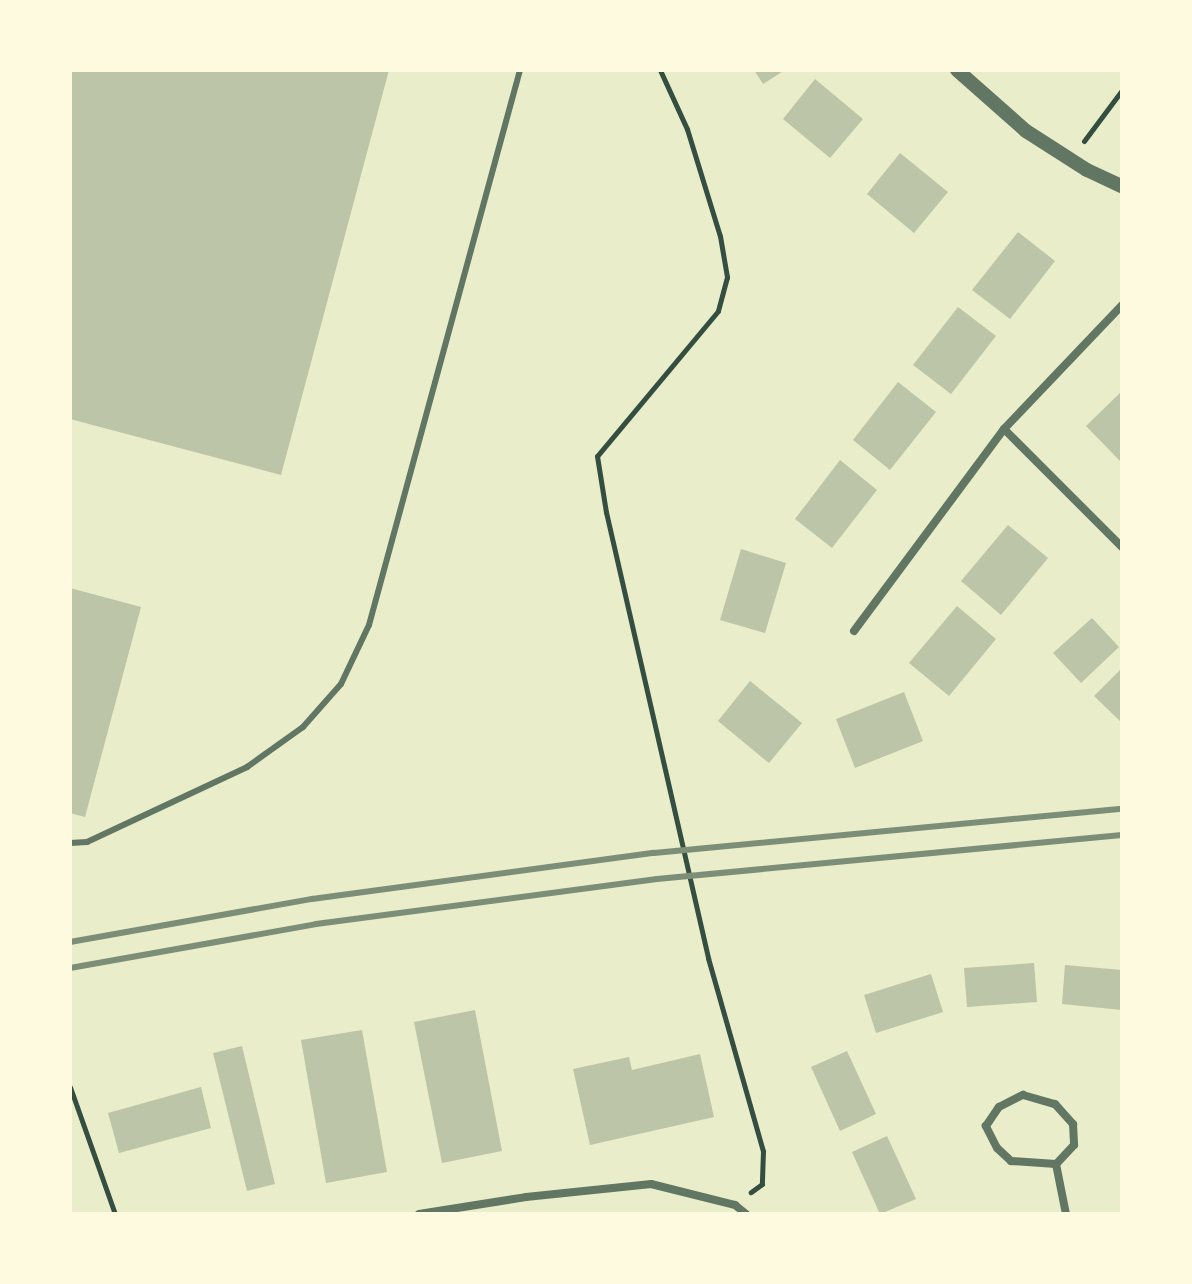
<!DOCTYPE html>
<html>
<head>
<meta charset="utf-8">
<style>
	body { margin:0 }
	#map { position:relative; width:1192px; height:1284px; overflow:hidden; background:#e9edc9; font-family:Roboto,sans-serif }
	div>[style] { position:absolute }
	.building>* { inset:0; background:#bcc5a7 }
	.path>* { height:5px; margin:-2.5px; padding:0 2.5px; transform-origin:2.5px; border-radius:2.5px; background:#344e41 }
	.service>* { height:6px; margin:-3px; padding:0 3px; transform-origin:3px; border-radius:3px; background:#617663 }
	.minor>* { height:8px; margin:-4px; padding:0 4px; transform-origin:4px; border-radius:4px; background:#617663 }
	.tertiary>* { height:14px; margin:-7px; padding:0 7px; transform-origin:7px; border-radius:7px; background:#617663 }
	.rail>* { height:6px; margin:-3px; padding:0 3px; transform-origin:3px; border-radius:3px; background:#7c8e77 }
	span { translate:-50% -50%; white-space:nowrap; text-align:center; line-height:1.15; -webkit-text-stroke:6px #fefae0; paint-order:stroke }
	.frame { position:absolute; inset:0; border:72px solid #fefae0; pointer-events:none }
</style>
</head>
<body>
<div id="map">
	<div class="building">
		<i style="clip-path:polygon(70px 70px,389px 70px,281px 475px,70px 419px)"></i>
		<i style="clip-path:polygon(754px 70px,785px 70px,763px 84px)"></i>
		<i style="clip-path:polygon(815px 79px,863px 119px,830px 158px,783px 119px)"></i>
		<i style="clip-path:polygon(900px 153px,948px 192px,914px 233px,867px 194px)"></i>
		<i style="clip-path:polygon(1018px 232px,1055px 261px,1010px 319px,972px 290px)"></i>
		<i style="clip-path:polygon(958px 307px,996px 336px,951px 394px,913px 365px)"></i>
		<i style="clip-path:polygon(898px 382px,936px 412px,890px 470px,853px 440px)"></i>
		<i style="clip-path:polygon(1122px 391px,1122px 463px,1086px 426px)"></i>
		<i style="clip-path:polygon(840px 460px,877px 490px,832px 548px,795px 519px)"></i>
		<i style="clip-path:polygon(1008px 525px,1048px 558px,1001px 615px,961px 581px)"></i>
		<i style="clip-path:polygon(741px 549px,786px 563px,765px 633px,720px 620px)"></i>
		<i style="clip-path:polygon(70px 588px,141px 607px,85px 817px,70px 813px)"></i>
		<i style="clip-path:polygon(957px 606px,996px 639px,949px 696px,909px 663px)"></i>
		<i style="clip-path:polygon(1092px 618px,1119px 647px,1081px 683px,1053px 653px)"></i>
		<i style="clip-path:polygon(1122px 668px,1122px 723px,1094px 696px)"></i>
		<i style="clip-path:polygon(750px 681px,802px 723px,769px 763px,718px 721px)"></i>
		<i style="clip-path:polygon(904px 692px,923px 741px,855px 768px,836px 719px)"></i>
		<i style="clip-path:polygon(1034px 963px,1037px 1002px,967px 1007px,964px 968px)"></i>
		<i style="clip-path:polygon(1065px 965px,1122px 970px,1122px 1010px,1062px 1004px)"></i>
		<i style="clip-path:polygon(931px 974px,943px 1012px,876px 1033px,864px 995px)"></i>
		<i style="clip-path:polygon(475px 1010px,502px 1151px,442px 1163px,414px 1022px)"></i>
		<i style="clip-path:polygon(362px 1030px,387px 1172px,326px 1183px,301px 1040px)"></i>
		<i style="clip-path:polygon(242px 1046px,275px 1184px,247px 1191px,213px 1053px)"></i>
		<i style="clip-path:polygon(847px 1051px,876px 1114px,840px 1131px,811px 1067px)"></i>
		<i style="clip-path:polygon(700px 1054px,714px 1117px,590px 1145px,573px 1069px,629px 1057px,632px 1070px)"></i>
		<i style="clip-path:polygon(201px 1087px,211px 1128px,119px 1153px,108px 1113px)"></i>
		<i style="clip-path:polygon(887px 1136px,916px 1199px,880px 1214px,852px 1152px)"></i>
	</div>
	<div class="path">
		<i style="left:660px;top:70px;width:65px;rotate:65.4deg"></i>
		<i style="left:687px;top:129px;width:112px;rotate:72.9deg"></i>
		<i style="left:720px;top:236px;width:42px;rotate:80.3deg"></i>
		<i style="left:727px;top:277px;width:35px;rotate:105deg"></i>
		<i style="left:718px;top:311px;width:189px;rotate:129.8deg"></i>
		<i style="left:597px;top:456px;width:57px;rotate:80.9deg"></i>
		<i style="left:606px;top:512px;width:458px;rotate:77.1deg"></i>
		<i style="left:708px;top:958px;width:201px;rotate:74.1deg"></i>
		<i style="left:763px;top:1151px;width:33px;rotate:92deg"></i>
		<i style="left:762px;top:1184px;width:14px;rotate:144deg"></i>
		<i style="left:1084px;top:141px;width:64px;rotate:-53.3deg"></i>
		<i style="left:70px;top:1087px;width:135px;rotate:70.5deg"></i>
	</div>
	<div class="service">
		<i style="left:70px;top:843px;width:17px;rotate:-3deg"></i>
		<i style="left:87px;top:842px;width:177px;rotate:-25.1deg"></i>
		<i style="left:247px;top:767px;width:69px;rotate:-35.5deg"></i>
		<i style="left:303px;top:727px;width:57px;rotate:-48.5deg"></i>
		<i style="left:341px;top:684px;width:65px;rotate:-64.6deg"></i>
		<i style="left:369px;top:625px;width:575px;rotate:-74.78deg"></i>
	</div>
	<div class="minor">
		<i style="left:1004px;top:429px;width:167px;rotate:45deg"></i>
		<i style="left:854px;top:631px;width:252px;rotate:-53.4deg"></i>
		<i style="left:1004px;top:429px;width:171px;rotate:-46.4deg"></i>
		<i style="left:1023px;top:1095px;width:33px;rotate:16deg"></i>
		<i style="left:1055px;top:1104px;width:27px;rotate:48deg"></i>
		<i style="left:1073px;top:1124px;width:21px;rotate:87deg"></i>
		<i style="left:1074px;top:1145px;width:26px;rotate:133deg"></i>
		<i style="left:1056px;top:1164px;width:45px;rotate:-176.2deg"></i>
		<i style="left:1011px;top:1161px;width:19px;rotate:-137deg"></i>
		<i style="left:997px;top:1148px;width:25px;rotate:-117deg"></i>
		<i style="left:986px;top:1126px;width:23px;rotate:-56deg"></i>
		<i style="left:999px;top:1107px;width:27px;rotate:-27deg"></i>
		<i style="left:1056px;top:1164px;width:51px;rotate:78.7deg"></i>
		<i style="left:419px;top:1214px;width:108px;rotate:-9deg"></i>
		<i style="left:526px;top:1197px;width:126px;rotate:-5.9deg"></i>
		<i style="left:651px;top:1184px;width:87px;rotate:14deg"></i>
		<i style="left:735px;top:1205px;width:14px;rotate:39deg"></i>
	</div>
	<div class="tertiary">
		<i style="left:957px;top:70px;width:92px;rotate:41.5deg"></i>
		<i style="left:1026px;top:131px;width:72px;rotate:32.6deg"></i>
		<i style="left:1087px;top:170px;width:38px;rotate:25deg"></i>
	</div>
	<div class="rail">
		<i style="left:70px;top:942px;width:246px;rotate:-10.1deg"></i>
		<i style="left:312px;top:899px;width:345px;rotate:-7.7deg"></i>
		<i style="left:654px;top:853px;width:470px;rotate:-5.4deg"></i>
		<i style="left:70px;top:968px;width:250px;rotate:-10.1deg"></i>
		<i style="left:316px;top:924px;width:344px;rotate:-7.5deg"></i>
		<i style="left:657px;top:879px;width:467px;rotate:-5.4deg"></i>
	</div>
	<div class="frame"></div>
</div>
</body>
</html>
